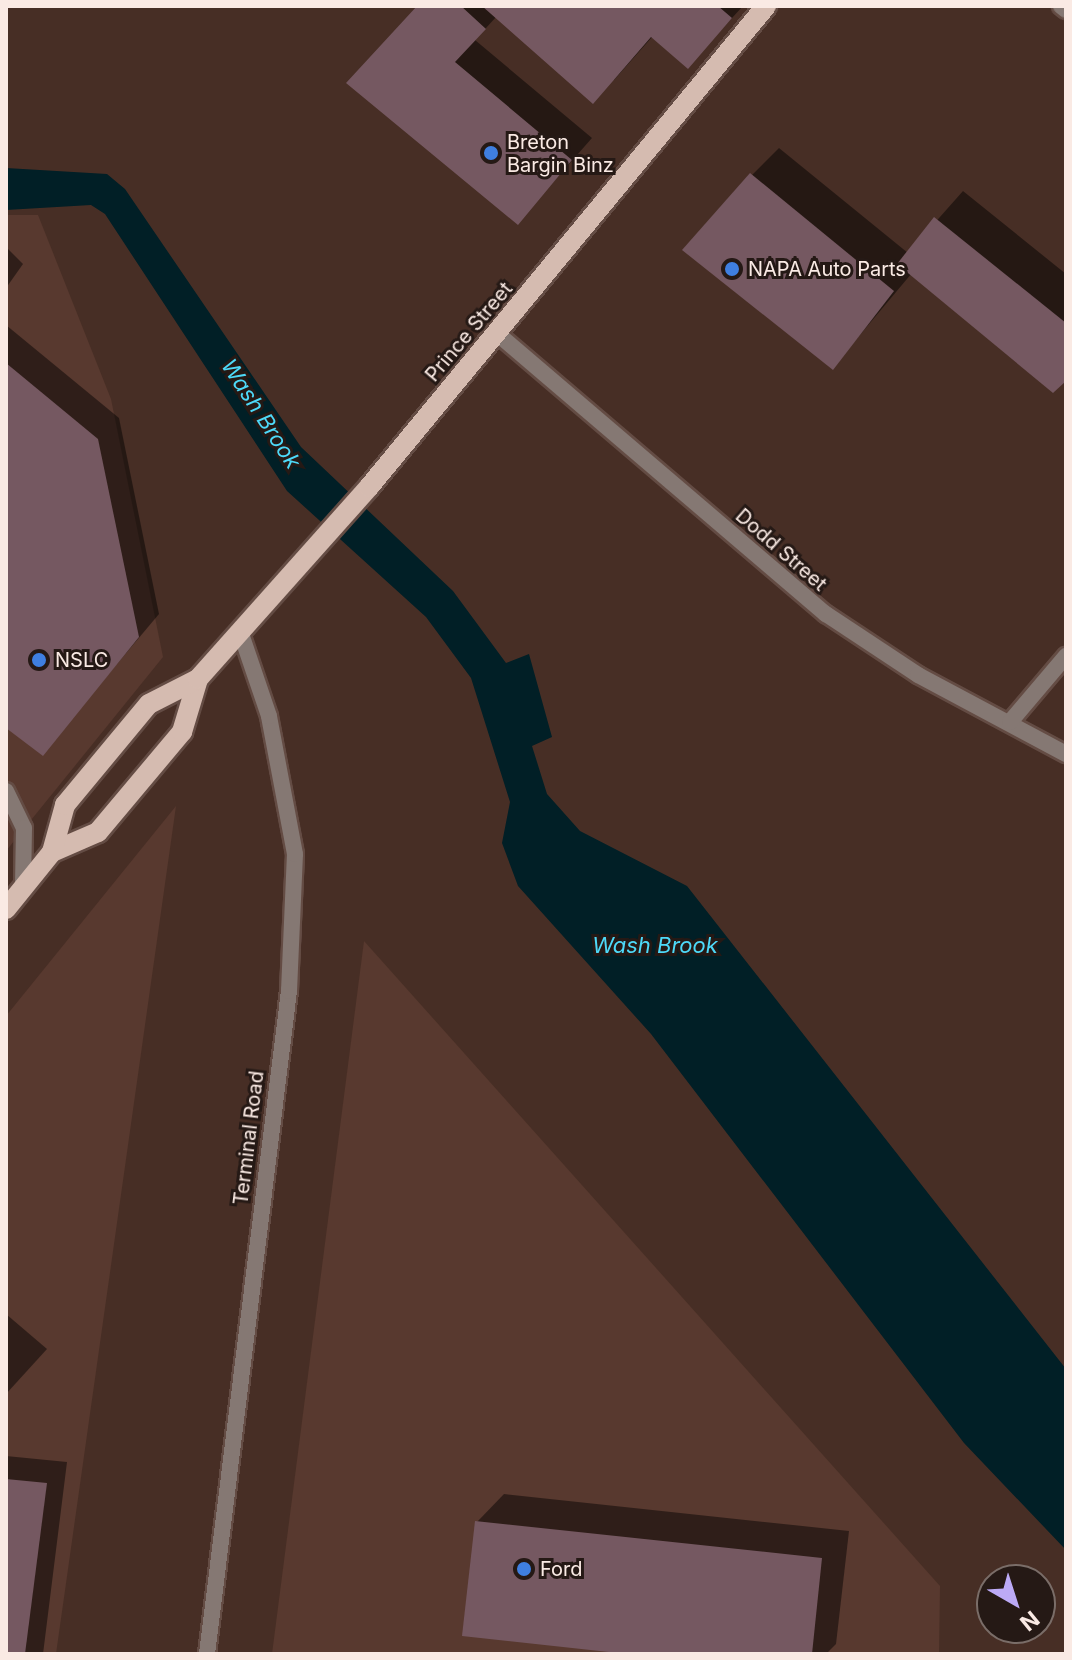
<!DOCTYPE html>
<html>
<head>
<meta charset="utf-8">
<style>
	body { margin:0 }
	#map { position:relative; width:1072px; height:1660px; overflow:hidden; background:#472e25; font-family:Inter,sans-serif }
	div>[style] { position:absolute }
	.built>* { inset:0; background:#58392f }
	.water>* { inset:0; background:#011f26 }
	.shadow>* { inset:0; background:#0007 }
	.building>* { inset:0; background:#755861 }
	.roads { filter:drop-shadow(2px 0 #644c44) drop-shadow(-2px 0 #644c44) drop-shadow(0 2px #644c44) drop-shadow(0 -2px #644c44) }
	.service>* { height:16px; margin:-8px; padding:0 8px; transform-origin:8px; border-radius:8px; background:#857873 }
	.minor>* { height:16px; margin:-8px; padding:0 8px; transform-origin:8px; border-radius:8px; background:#857873 }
	.tertiary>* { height:16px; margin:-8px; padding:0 8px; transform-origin:8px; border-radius:8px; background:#857873 }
	.primary>* { height:20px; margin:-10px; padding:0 10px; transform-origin:10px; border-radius:10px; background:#d5bbb0 }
	.dots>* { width:22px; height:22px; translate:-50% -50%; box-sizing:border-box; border:4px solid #251915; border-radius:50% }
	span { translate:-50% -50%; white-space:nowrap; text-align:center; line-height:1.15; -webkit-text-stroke:6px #251915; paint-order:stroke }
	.poi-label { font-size:20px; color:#faeae4 }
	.left { translate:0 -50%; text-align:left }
	.street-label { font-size:20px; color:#faeae4 }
	.water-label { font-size:22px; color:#4dd9f8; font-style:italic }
	.frame { position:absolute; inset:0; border:8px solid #faeae4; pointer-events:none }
	.north { position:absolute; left:976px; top:1564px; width:80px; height:80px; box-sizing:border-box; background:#251915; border:2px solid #7a6d68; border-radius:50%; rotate:141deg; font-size:22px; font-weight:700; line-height:32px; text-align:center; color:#faeae4 }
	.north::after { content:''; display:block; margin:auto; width:28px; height:36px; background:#bcaaf6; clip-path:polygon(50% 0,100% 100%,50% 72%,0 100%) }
</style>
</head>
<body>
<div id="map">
	<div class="built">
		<i style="clip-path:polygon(6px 215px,38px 215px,111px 399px,163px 657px,6px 851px)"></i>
		<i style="clip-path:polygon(176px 806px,56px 1654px,6px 1654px,6px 1016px)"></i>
		<i style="clip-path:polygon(364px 941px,940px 1586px,939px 1654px,272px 1654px)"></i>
	</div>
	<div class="water">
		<i style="clip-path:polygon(6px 168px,107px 174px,125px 189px,301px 447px,453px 591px,506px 663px,529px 654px,552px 737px,532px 746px,547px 794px,580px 831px,687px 886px,1066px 1369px,1066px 1550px,964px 1443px,651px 1034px,518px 886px,502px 843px,510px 802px,471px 678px,426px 617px,287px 491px,105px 214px,91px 205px,6px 210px)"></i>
	</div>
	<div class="shadow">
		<i style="clip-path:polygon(420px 6px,743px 6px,688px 66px,653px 36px,614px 80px,497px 16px,475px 40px,592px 138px,518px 222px)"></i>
		<i style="clip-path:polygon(779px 148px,908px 253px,963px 191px,1066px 274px,1066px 382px,912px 273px,833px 367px,752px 175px)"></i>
		<i style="clip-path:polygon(6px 247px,23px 264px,6px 288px)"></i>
		<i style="clip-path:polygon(6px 325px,119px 418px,159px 614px,42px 753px,6px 725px)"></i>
		<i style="clip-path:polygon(6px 1314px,47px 1349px,6px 1394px)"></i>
		<i style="clip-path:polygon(6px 1456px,67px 1462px,43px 1654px,6px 1654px)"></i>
		<i style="clip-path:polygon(504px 1494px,849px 1531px,836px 1644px,826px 1654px,647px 1654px,477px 1522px)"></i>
	</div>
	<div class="building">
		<i style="clip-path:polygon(417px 6px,461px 6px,486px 29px,455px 62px,572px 160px,518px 225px,346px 83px)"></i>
		<i style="clip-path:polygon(482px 6px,718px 6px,732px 18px,688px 69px,651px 37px,593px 104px)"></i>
		<i style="clip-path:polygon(750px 173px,894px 291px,833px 370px,682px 250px)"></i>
		<i style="clip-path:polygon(934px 217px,1066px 323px,1066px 381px,1053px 393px,897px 264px)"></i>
		<i style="clip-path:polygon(6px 363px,98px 439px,139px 637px,43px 756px,6px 728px)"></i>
		<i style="clip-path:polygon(6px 1479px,47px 1483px,25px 1654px,6px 1654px)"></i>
		<i style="clip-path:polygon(475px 1521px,822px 1558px,812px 1654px,627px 1654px,462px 1636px)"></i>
	</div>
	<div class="roads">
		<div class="service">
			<i style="left:6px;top:791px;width:41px;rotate:64.1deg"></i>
			<i style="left:24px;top:828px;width:59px;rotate:91deg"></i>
		</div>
		<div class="minor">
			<i style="left:1061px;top:6px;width:6px;rotate:39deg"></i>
			<i style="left:499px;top:335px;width:430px;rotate:40.5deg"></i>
			<i style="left:826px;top:614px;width:110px;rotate:33.5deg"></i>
			<i style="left:918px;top:675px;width:168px;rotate:28.1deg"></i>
			<i style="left:1010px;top:722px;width:87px;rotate:-49.7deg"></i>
		</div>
		<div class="tertiary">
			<i style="left:207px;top:1654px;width:668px;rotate:-82.95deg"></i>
			<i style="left:289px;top:991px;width:137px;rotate:-87.5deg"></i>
			<i style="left:295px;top:854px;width:140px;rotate:-100.7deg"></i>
			<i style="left:269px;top:716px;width:90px;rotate:-108.8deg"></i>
		</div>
		<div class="primary">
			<i style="left:52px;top:852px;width:50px;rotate:-23.5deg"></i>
			<i style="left:98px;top:832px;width:131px;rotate:-50deg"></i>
			<i style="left:182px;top:732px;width:55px;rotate:-73.2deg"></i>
			<i style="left:6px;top:909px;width:73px;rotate:-51.1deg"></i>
			<i style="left:52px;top:852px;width:49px;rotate:-74.5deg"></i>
			<i style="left:65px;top:805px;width:131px;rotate:-50.3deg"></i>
			<i style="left:149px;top:704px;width:55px;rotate:-27deg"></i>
			<i style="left:198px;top:679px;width:257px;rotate:-48.3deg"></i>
			<i style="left:369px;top:487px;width:624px;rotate:-50.46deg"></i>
		</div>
	</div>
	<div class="dots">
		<i style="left:491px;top:153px;background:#3f7fe0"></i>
		<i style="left:732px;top:269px;background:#3f7fe0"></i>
		<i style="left:39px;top:660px;background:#3f7fe0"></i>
		<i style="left:524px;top:1569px;background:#3f7fe0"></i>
	</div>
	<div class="poi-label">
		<span class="left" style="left:507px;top:154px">Breton<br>Bargin Binz</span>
		<span class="left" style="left:748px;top:269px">NAPA Auto Parts</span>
		<span class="left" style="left:55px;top:660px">NSLC</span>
		<span class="left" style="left:540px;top:1569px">Ford</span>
	</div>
	<div class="street-label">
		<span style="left:469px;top:332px;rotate:-50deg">Prince Street</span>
		<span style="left:781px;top:550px;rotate:41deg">Dodd Street</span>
		<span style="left:249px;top:1138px;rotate:-83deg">Terminal Road</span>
	</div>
	<div class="water-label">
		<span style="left:261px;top:414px;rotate:57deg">Wash Brook</span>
		<span style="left:655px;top:946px">Wash Brook</span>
	</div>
	<div class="frame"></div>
	<div class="north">N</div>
</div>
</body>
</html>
